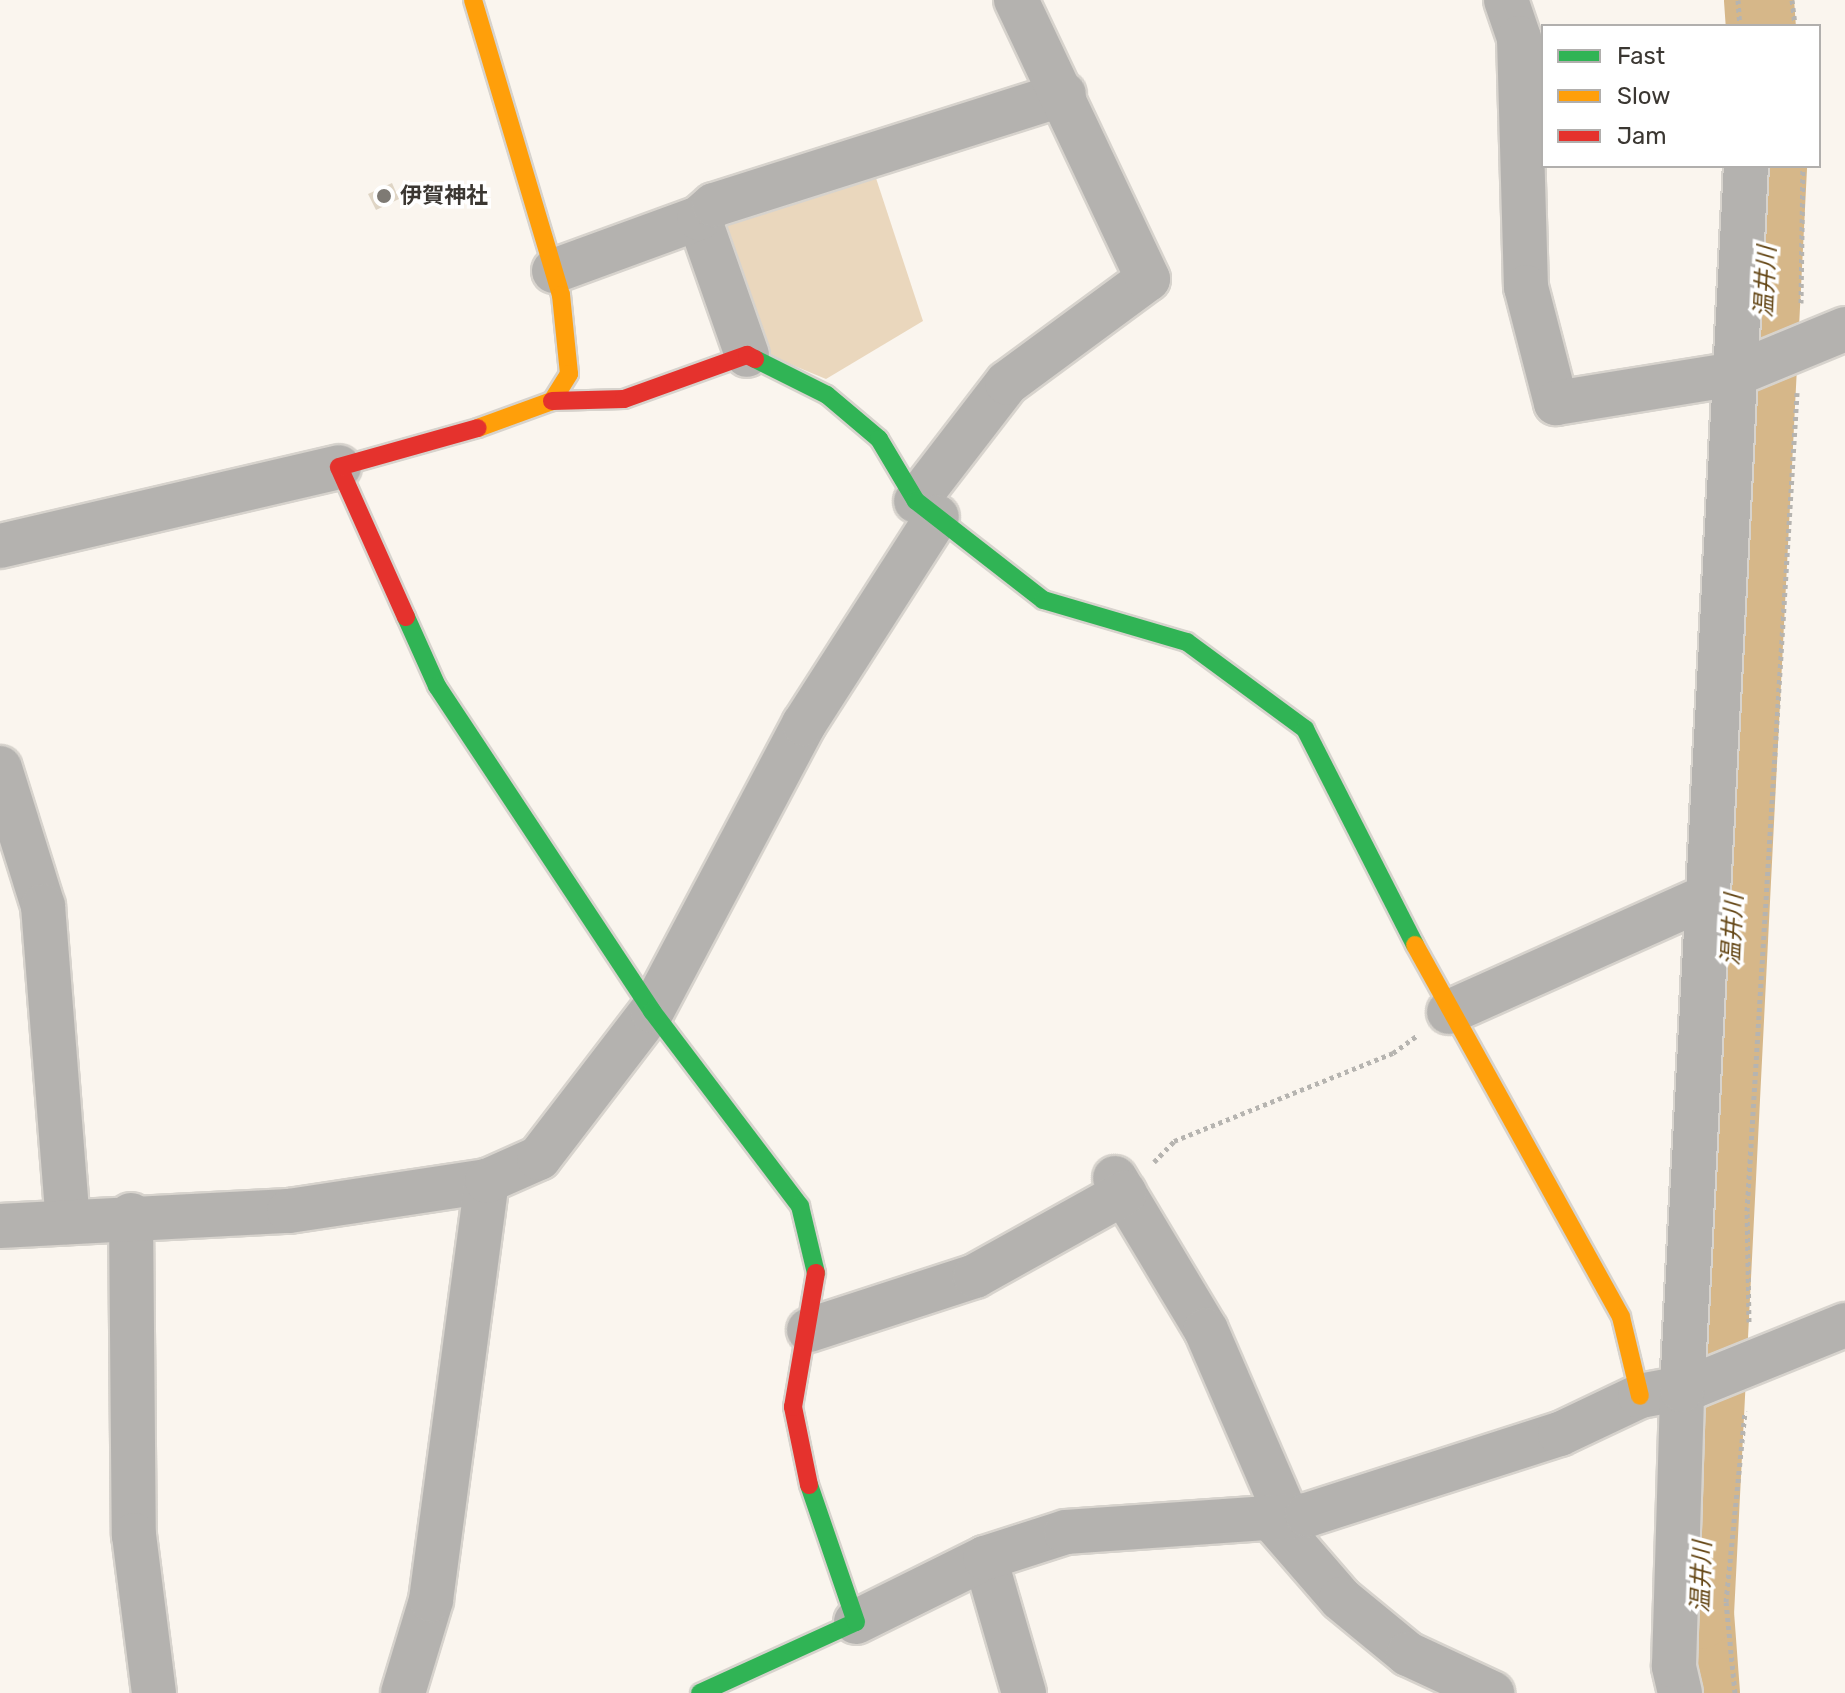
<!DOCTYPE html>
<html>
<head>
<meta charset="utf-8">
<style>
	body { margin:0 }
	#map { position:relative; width:1845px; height:1693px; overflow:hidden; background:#faf5ee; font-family:Rubik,"Noto Sans JP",sans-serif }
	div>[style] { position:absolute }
	.green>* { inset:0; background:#ead7bd }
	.river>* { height:70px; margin:-35px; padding:0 35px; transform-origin:35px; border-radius:35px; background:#d6b789 }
	.building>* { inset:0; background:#dfd5c5 }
	.path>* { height:5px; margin-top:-2.5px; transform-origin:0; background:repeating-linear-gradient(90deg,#b6b4b0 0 4px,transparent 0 8px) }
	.roads { filter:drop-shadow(2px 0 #d7d3cd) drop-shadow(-2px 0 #d7d3cd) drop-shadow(0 2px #d7d3cd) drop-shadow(0 -2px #d7d3cd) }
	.street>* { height:44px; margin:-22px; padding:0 22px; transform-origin:22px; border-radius:22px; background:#b4b2af }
	.fast>* { height:18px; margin:-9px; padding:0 9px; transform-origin:9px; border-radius:9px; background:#30b455 }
	.slow>* { height:18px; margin:-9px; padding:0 9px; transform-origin:9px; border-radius:9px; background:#ff9f0a }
	.jam>* { height:18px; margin:-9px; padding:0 9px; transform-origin:9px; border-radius:9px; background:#e5322d }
	.dots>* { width:22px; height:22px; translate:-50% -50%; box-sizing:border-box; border:4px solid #fff; border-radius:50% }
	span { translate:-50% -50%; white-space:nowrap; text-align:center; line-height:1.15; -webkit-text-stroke:7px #fff; paint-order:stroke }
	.poi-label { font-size:22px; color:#3b3732; font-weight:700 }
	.left { translate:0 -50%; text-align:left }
	.water-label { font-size:24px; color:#644615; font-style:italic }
	.legend { position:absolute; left:1541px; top:24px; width:280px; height:144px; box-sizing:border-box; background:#fff; border:2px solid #b1afad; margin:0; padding:10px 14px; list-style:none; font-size:24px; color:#3b3732 }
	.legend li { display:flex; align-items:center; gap:16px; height:40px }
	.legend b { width:40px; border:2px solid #b1afad }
</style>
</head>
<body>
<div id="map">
	<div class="green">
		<i style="clip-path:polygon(873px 169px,923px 321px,826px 379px,761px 352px,718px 216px)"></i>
	</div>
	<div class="river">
		<i style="left:1759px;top:0;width:26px;rotate:86deg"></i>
		<i style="left:1705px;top:1693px;width:79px;rotate:-94.3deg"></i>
		<i style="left:1699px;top:1614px;width:1450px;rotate:-87.11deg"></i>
	</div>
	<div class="building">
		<i style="clip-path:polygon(392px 183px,399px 199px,376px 210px,368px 194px)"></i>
	</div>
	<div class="path">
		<i style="left:1738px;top:0;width:26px;rotate:86deg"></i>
		<i style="left:1792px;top:0;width:26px;rotate:83deg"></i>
		<i style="left:1801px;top:303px;width:137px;rotate:-89.2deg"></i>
		<i style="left:1154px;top:1162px;width:29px;rotate:-46deg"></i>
		<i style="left:1174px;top:1141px;width:236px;rotate:-21.9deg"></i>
		<i style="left:1393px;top:1053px;width:29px;rotate:-36deg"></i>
		<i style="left:1749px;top:1322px;width:111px;rotate:-91deg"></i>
		<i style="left:1747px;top:1211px;width:820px;rotate:-86.5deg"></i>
		<i style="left:1735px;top:1693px;width:91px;rotate:-95.6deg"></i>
		<i style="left:1726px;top:1602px;width:192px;rotate:-84.3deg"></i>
	</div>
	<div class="roads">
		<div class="street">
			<i style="left:1506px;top:0;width:40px;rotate:71.1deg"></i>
			<i style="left:1519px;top:38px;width:249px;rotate:88.4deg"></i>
			<i style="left:1526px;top:287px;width:120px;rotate:75.5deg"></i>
			<i style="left:1556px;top:403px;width:182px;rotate:-9.2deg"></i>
			<i style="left:1736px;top:374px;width:118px;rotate:-22.4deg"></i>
			<i style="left:699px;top:218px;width:145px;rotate:70.7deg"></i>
			<i style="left:554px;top:271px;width:154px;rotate:-20.1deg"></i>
			<i style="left:699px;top:218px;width:20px;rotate:-41deg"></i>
			<i style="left:714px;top:205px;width:367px;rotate:-17.6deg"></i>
			<i style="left:916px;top:501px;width:149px;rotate:-52.4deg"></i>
			<i style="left:1007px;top:383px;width:175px;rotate:-36.4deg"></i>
			<i style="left:1148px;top:279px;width:309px;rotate:-115.3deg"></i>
			<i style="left:0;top:546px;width:348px;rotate:-13.1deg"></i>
			<i style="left:0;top:768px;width:145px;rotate:72.7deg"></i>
			<i style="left:43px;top:906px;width:317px;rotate:85.5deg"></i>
			<i style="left:1449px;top:1012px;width:282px;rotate:-24.1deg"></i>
			<i style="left:1115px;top:1178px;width:177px;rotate:59.1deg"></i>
			<i style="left:1206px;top:1330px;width:204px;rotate:66.6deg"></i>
			<i style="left:131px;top:1215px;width:320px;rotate:89.5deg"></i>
			<i style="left:134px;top:1535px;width:159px;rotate:82.8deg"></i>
			<i style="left:0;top:1226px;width:289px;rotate:-3deg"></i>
			<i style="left:289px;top:1211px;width:200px;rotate:-8.6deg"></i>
			<i style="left:809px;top:1330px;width:175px;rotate:-18deg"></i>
			<i style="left:975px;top:1276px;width:171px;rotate:-29.1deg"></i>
			<i style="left:1270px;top:1517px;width:108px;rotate:49.1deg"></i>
			<i style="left:1341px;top:1599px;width:87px;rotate:39.4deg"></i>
			<i style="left:1408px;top:1654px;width:93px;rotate:24.9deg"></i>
			<i style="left:985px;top:1558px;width:141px;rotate:73.9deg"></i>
			<i style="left:856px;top:1622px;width:144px;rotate:-26.4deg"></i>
			<i style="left:985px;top:1558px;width:85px;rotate:-17.8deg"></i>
			<i style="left:1066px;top:1532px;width:242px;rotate:-4deg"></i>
			<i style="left:1307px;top:1515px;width:266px;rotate:-17.8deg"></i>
			<i style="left:1560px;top:1434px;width:89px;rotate:-25.4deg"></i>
			<i style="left:1640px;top:1396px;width:55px;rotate:-10.5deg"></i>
			<i style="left:1694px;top:1386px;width:163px;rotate:-22deg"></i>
			<i style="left:403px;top:1693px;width:97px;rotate:-73.2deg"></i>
			<i style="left:431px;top:1600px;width:423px;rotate:-82.4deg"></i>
			<i style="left:487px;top:1181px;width:57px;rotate:-23.9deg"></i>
			<i style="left:539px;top:1158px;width:185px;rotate:-52.5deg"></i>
			<i style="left:652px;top:1011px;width:325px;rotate:-62.1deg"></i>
			<i style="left:804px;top:724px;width:246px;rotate:-57.3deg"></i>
			<i style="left:1680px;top:1693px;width:28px;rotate:-103deg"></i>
			<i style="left:1674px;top:1666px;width:276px;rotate:-88.3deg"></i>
			<i style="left:1682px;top:1390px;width:1226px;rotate:-87.01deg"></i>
		</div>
		<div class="fast">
			<i style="left:755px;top:359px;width:80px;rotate:26.6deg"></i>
			<i style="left:827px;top:395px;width:68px;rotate:40.2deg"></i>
			<i style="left:879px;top:439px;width:72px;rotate:59.2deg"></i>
			<i style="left:916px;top:501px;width:161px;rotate:37.9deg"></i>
			<i style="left:1043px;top:600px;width:150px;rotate:16.3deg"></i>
			<i style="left:1187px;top:642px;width:147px;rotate:36.4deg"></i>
			<i style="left:1305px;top:729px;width:242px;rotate:63deg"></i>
			<i style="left:406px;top:617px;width:76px;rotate:65.8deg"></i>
			<i style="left:437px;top:686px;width:390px;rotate:56.5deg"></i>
			<i style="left:652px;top:1011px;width:245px;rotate:52.8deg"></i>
			<i style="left:800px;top:1206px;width:69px;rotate:76.6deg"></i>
			<i style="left:700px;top:1693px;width:171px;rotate:-24.5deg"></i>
			<i style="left:856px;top:1622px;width:145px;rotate:-108.9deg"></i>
		</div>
		<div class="slow">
			<i style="left:473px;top:0;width:308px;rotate:73.4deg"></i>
			<i style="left:561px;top:295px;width:79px;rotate:84.2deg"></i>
			<i style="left:569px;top:374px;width:32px;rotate:122deg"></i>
			<i style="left:552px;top:401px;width:79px;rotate:160deg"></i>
			<i style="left:1415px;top:945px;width:425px;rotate:61deg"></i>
			<i style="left:1621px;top:1317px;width:81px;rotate:76.5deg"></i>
		</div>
		<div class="jam">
			<i style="left:552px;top:401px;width:72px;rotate:-1.6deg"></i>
			<i style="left:624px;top:399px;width:131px;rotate:-19.7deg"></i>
			<i style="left:747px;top:355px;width:9px;rotate:27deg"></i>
			<i style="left:406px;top:617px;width:164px;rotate:-114.1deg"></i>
			<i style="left:339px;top:467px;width:144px;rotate:-15.7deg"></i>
			<i style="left:809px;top:1485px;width:80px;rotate:-101.6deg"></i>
			<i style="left:793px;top:1407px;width:136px;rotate:-80.3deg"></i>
		</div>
	</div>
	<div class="dots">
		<i style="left:384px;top:196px;background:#7e7a74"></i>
	</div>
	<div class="poi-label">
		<span class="left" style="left:400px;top:196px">伊賀神社</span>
	</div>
	<div class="water-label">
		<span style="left:1766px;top:282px;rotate:-87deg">温井川</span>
		<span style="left:1733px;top:930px;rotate:-87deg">温井川</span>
		<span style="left:1702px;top:1577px;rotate:-88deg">温井川</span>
	</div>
	<ul class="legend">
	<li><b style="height:10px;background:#30b455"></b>Fast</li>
	<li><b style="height:10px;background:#ff9f0a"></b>Slow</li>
	<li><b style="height:10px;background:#e5322d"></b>Jam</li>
	</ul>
</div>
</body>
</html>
